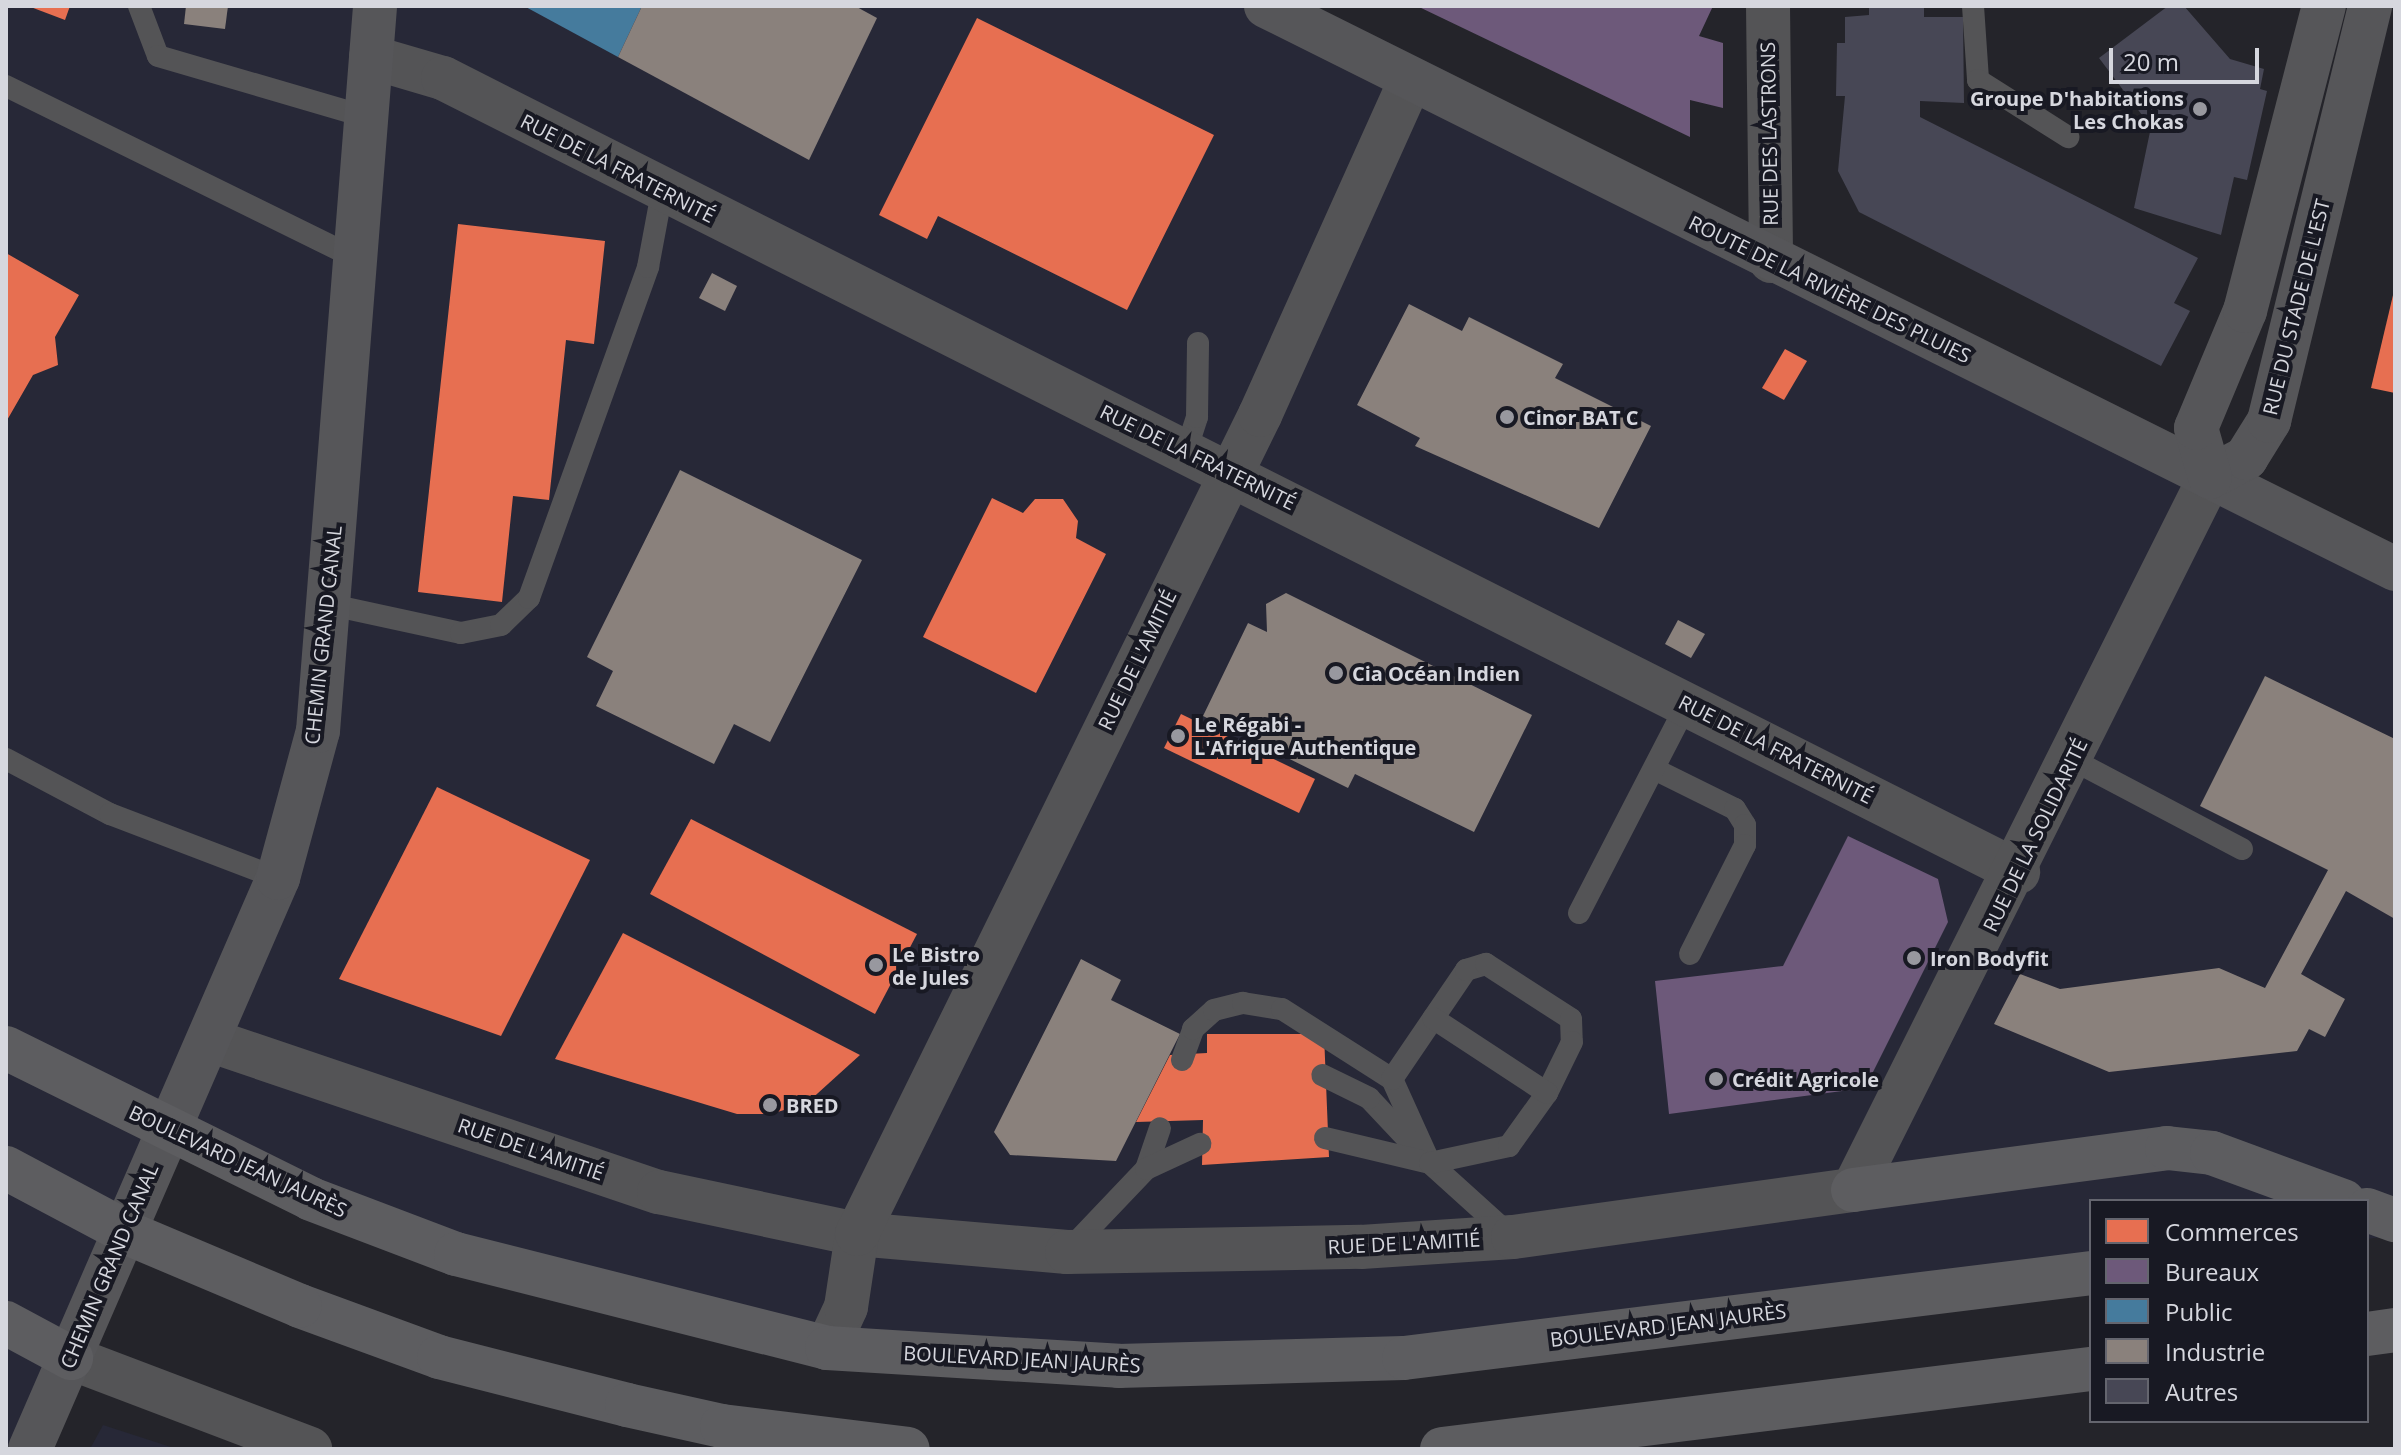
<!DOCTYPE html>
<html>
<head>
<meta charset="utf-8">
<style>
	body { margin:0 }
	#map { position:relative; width:2401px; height:1455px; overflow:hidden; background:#24242a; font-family:"Open Sans",sans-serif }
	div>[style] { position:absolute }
	.built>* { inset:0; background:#272837 }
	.shops>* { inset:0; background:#e76f51 }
	.offices>* { inset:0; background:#6d597a }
	.public>* { inset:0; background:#457b9d }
	.industry>* { inset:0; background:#8a817c }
	.building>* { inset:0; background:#474755 }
	.lane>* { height:22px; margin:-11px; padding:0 11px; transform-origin:11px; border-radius:11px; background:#545456 }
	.street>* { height:44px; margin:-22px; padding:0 22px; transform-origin:22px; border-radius:22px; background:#545456 }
	.secondary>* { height:44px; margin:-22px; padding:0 22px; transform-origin:22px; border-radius:22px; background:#565659 }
	.primary>* { height:44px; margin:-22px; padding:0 22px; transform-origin:22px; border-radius:22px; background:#5d5d60 }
	.primary-bridge>* { height:44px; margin:-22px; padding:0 22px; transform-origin:22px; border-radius:22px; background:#5d5d60 }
	.dots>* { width:22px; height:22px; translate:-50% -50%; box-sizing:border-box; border:4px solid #181923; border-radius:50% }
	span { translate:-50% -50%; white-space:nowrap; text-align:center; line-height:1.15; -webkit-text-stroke:8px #181923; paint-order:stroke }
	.poi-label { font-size:20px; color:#d6d7de; font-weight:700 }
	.right { translate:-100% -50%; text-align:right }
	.left { translate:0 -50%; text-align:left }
	.street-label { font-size:20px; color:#d6d7de }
	.frame { position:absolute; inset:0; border:8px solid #d6d7de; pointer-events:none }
	.legend { position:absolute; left:2089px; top:1199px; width:280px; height:224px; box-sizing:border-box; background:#181923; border:2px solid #64656e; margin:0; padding:10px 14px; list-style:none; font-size:24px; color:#d6d7de }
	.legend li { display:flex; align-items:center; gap:16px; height:40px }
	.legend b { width:40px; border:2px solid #64656e }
	.scale { position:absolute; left:2109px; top:48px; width:150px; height:36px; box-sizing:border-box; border:4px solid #d6d7de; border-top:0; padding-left:10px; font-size:24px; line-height:28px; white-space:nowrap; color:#d6d7de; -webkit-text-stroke:6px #181923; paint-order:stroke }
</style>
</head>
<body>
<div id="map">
	<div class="built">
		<i style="clip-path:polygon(6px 6px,1266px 6px,2395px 569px,2395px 1235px,2367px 1239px,2367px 1201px,2091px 1201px,2091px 1273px,1404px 1358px,827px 1348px,456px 1254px,175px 1115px,30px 1449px,6px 1449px)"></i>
		<i style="clip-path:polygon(103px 1425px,177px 1449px,90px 1449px)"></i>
	</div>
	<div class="shops">
		<i style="clip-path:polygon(28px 6px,70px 6px,65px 20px)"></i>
		<i style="clip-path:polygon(977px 18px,1214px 135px,1127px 310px,938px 216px,927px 239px,879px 215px)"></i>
		<i style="clip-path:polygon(458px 224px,605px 241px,594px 344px,566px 340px,549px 500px,513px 496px,502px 602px,418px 592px)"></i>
		<i style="clip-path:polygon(6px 253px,79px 295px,55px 337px,58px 365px,33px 375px,6px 422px)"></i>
		<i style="clip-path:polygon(2394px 291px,2395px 291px,2395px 393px,2371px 388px)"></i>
		<i style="clip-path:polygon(1785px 349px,1807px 361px,1784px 400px,1762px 388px)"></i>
		<i style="clip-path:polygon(992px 498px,1023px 513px,1035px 499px,1063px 499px,1078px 521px,1076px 538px,1106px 554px,1036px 693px,923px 637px)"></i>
		<i style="clip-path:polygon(1181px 714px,1315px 779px,1299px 813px,1164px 748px)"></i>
		<i style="clip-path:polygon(437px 787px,590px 860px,501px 1036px,339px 979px)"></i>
		<i style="clip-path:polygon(691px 819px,917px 934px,875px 1014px,650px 894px)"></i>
		<i style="clip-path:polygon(623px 933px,860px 1055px,807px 1103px,771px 1114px,737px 1114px,555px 1059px)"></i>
		<i style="clip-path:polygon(1207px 1034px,1324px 1034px,1329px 1157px,1202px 1165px,1203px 1120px,1136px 1122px,1170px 1055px,1207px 1053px)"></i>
	</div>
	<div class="offices">
		<i style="clip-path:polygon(1417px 6px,1713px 6px,1699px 36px,1723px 43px,1723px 108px,1690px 100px,1690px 137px)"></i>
		<i style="clip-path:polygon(1848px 836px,1938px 879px,1948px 922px,1865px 1088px,1669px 1114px,1655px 981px,1783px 966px)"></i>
	</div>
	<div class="public">
		<i style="clip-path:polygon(524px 6px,642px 6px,618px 57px)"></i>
	</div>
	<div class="industry">
		<i style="clip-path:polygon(186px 6px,228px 6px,225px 29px,184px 24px)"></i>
		<i style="clip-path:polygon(642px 6px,855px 6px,877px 18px,809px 160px,618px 57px)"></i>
		<i style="clip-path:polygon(712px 273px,737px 286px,725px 311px,699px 298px)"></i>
		<i style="clip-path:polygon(1409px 304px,1462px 331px,1469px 317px,1563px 364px,1555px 378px,1651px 426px,1599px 528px,1415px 446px,1420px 438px,1357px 405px)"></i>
		<i style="clip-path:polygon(680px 470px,862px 560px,770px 742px,734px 724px,714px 764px,596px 706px,613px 671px,587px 657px)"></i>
		<i style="clip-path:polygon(1286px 593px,1532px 715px,1474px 832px,1355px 774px,1348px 788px,1203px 716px,1248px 623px,1267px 632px,1266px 604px)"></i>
		<i style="clip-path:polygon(1678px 620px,1705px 634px,1691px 658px,1665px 644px)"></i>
		<i style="clip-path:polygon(2265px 676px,2395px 739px,2395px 919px,2346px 891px,2301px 974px,2345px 999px,2325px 1037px,2309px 1029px,2297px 1051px,2109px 1072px,1994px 1024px,2020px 974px,2060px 989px,2219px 968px,2265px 988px,2328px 870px,2200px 806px)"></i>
		<i style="clip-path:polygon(1081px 959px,1121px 980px,1111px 1000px,1180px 1034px,1116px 1161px,1010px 1155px,994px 1132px)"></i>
	</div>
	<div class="building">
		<i style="clip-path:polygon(1869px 6px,1924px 6px,1924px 17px,1963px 17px,1964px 103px,1920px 101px,1920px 117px,2198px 258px,2174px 303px,2190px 311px,2161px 366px,1859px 212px,1838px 171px,1845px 96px,1836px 96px,1837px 43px,1845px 43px,1845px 17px,1869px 15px)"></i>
		<i style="clip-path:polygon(2168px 6px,2184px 6px,2230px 59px,2264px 69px,2260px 89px,2267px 91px,2247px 180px,2234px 177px,2221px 235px,2134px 208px,2151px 127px,2099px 58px)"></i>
	</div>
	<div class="lane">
		<i style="left:139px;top:6px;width:53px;rotate:69.2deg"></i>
		<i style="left:158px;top:56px;width:217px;rotate:16.3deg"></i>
		<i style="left:1973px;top:6px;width:74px;rotate:86.1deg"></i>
		<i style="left:1978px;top:80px;width:107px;rotate:32.3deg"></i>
		<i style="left:6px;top:86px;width:390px;rotate:26.2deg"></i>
		<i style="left:1186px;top:451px;width:36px;rotate:-72deg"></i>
		<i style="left:1197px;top:417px;width:74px;rotate:-89.2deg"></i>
		<i style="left:327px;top:604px;width:137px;rotate:12.2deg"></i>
		<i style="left:461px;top:633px;width:41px;rotate:-11.3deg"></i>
		<i style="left:501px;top:625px;width:39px;rotate:-44deg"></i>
		<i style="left:529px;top:598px;width:352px;rotate:-70.2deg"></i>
		<i style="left:648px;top:267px;width:76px;rotate:-79.4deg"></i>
		<i style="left:6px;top:759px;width:118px;rotate:27.9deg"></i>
		<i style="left:110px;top:814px;width:180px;rotate:20.9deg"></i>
		<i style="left:2073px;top:760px;width:191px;rotate:27.8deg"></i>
		<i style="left:1654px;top:769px;width:90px;rotate:26.3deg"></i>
		<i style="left:1735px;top:809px;width:19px;rotate:58deg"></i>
		<i style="left:1745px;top:825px;width:20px;rotate:90deg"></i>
		<i style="left:1745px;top:845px;width:122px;rotate:116.8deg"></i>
		<i style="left:1579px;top:913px;width:235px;rotate:-62.7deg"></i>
		<i style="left:1182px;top:1060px;width:33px;rotate:-70deg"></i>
		<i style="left:1193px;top:1029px;width:28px;rotate:-42deg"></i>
		<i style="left:1214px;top:1010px;width:30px;rotate:-14deg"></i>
		<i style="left:1243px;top:1003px;width:39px;rotate:9deg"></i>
		<i style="left:1282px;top:1009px;width:130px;rotate:32.5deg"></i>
		<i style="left:1392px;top:1079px;width:92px;rotate:65.7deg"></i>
		<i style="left:1430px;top:1163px;width:89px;rotate:-133.2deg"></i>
		<i style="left:1369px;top:1098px;width:52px;rotate:-153.9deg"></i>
		<i style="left:1392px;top:1079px;width:132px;rotate:-55.8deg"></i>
		<i style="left:1466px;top:970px;width:21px;rotate:-17deg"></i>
		<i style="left:1486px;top:964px;width:101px;rotate:32.9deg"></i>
		<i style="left:1571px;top:1019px;width:23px;rotate:88deg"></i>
		<i style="left:1572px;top:1042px;width:57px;rotate:116.1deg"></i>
		<i style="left:1325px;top:1138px;width:108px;rotate:13.4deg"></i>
		<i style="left:1430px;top:1163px;width:110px;rotate:42.1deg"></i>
		<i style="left:1430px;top:1163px;width:81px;rotate:-12.1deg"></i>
		<i style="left:1509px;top:1146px;width:65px;rotate:-54.4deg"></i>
		<i style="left:1547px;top:1093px;width:136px;rotate:-146.7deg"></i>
		<i style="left:1146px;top:1169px;width:43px;rotate:-71.1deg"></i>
		<i style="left:1068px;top:1251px;width:113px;rotate:-46.4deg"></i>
		<i style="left:1146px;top:1169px;width:60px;rotate:-24.8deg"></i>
	</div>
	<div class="street">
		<i style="left:1768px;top:6px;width:255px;rotate:89.3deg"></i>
		<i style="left:371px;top:57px;width:75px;rotate:16.3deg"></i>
		<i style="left:443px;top:78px;width:1764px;rotate:26.75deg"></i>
		<i style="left:212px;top:1041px;width:472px;rotate:18.7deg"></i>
		<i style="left:659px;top:1192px;width:202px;rotate:12deg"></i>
		<i style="left:857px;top:1234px;width:211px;rotate:4.9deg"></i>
		<i style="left:1067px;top:1252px;width:294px;rotate:-1deg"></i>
		<i style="left:1361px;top:1247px;width:152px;rotate:-3.8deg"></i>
		<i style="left:1513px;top:1237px;width:343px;rotate:-7.9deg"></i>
		<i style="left:1853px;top:1190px;width:797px;rotate:-63.4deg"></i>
		<i style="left:827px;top:1348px;width:45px;rotate:-65.1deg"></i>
		<i style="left:846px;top:1307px;width:74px;rotate:-81.4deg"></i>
		<i style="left:857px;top:1234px;width:913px;rotate:-63.8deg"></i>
		<i style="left:1260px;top:415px;width:364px;rotate:-65.8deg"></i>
		<i style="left:71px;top:1358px;width:256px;rotate:20.8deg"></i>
	</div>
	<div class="secondary">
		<i style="left:1266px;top:6px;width:1262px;rotate:26.5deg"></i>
		<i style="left:2210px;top:477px;width:41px;rotate:-27.8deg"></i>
		<i style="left:2246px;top:458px;width:44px;rotate:-58.1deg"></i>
		<i style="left:2269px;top:421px;width:427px;rotate:-76.3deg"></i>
		<i style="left:2210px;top:477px;width:51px;rotate:-105.9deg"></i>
		<i style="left:2196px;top:428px;width:127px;rotate:-67.3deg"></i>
		<i style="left:2245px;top:311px;width:315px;rotate:-75.5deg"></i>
		<i style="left:30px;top:1449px;width:623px;rotate:-66.52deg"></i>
		<i style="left:278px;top:878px;width:152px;rotate:-74.8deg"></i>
		<i style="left:318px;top:731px;width:727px;rotate:-85.5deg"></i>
	</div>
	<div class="primary">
		<i style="left:1853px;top:1190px;width:317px;rotate:-7.6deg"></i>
		<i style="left:2167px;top:1148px;width:45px;rotate:6.3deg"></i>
		<i style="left:2212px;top:1153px;width:140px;rotate:20.1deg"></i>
		<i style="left:311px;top:1199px;width:155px;rotate:20.8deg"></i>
		<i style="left:456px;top:1254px;width:383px;rotate:14.2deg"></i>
		<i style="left:827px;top:1348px;width:292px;rotate:3.5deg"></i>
		<i style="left:1118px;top:1366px;width:286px;rotate:-1.6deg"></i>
		<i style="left:1404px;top:1358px;width:692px;rotate:-7.05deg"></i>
		<i style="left:2367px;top:1210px;width:30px;rotate:20deg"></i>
		<i style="left:300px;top:1306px;width:148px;rotate:20.1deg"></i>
		<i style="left:439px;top:1357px;width:194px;rotate:14.3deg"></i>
		<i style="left:627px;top:1405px;width:97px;rotate:12.5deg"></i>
		<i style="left:722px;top:1426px;width:187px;rotate:7deg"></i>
		<i style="left:6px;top:1323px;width:74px;rotate:28.3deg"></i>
		<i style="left:2367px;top:1334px;width:28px;rotate:-8deg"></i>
		<i style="left:1442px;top:1449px;width:654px;rotate:-7.03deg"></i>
	</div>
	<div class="primary-bridge">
		<i style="left:6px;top:1048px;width:340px;rotate:26.3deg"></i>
		<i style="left:6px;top:1168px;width:143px;rotate:28deg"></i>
		<i style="left:132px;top:1235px;width:182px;rotate:22.9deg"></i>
	</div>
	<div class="dots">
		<i style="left:2200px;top:109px;background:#98989f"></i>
		<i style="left:1507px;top:417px;background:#98989f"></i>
		<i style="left:1336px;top:673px;background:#98989f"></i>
		<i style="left:1178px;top:736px;background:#98989f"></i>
		<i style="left:1914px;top:958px;background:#98989f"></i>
		<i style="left:876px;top:965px;background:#98989f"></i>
		<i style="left:1716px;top:1079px;background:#98989f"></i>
		<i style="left:770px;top:1105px;background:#98989f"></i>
	</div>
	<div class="poi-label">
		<span class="right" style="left:2184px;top:110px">Groupe D'habitations<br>Les Chokas</span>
		<span class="left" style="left:1523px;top:417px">Cinor BAT C</span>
		<span class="left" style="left:1352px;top:673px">Cia Océan Indien</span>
		<span class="left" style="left:1194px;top:736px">Le Régabi -<br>L'Afrique Authentique</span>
		<span class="left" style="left:892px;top:966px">Le Bistro<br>de Jules</span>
		<span class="left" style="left:1930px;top:958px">Iron Bodyfit</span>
		<span class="left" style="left:1732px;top:1079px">Crédit Agricole</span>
		<span class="left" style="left:786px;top:1105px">BRED</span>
	</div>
	<div class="street-label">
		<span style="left:1769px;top:134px;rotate:-91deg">RUE DES LASTRONS</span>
		<span style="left:618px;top:168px;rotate:27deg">RUE DE LA FRATERNITÉ</span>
		<span style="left:1830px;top:289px;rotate:26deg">ROUTE DE LA RIVIÈRE DES PLUIES</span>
		<span style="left:2296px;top:307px;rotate:-76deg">RUE DU STADE DE L'EST</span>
		<span style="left:1198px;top:457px;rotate:26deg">RUE DE LA FRATERNITÉ</span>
		<span style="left:323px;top:635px;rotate:-84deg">CHEMIN GRAND CANAL</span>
		<span style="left:1137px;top:660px;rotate:-64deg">RUE DE L'AMITIÉ</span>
		<span style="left:1776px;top:749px;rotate:27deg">RUE DE LA FRATERNITÉ</span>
		<span style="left:2035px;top:835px;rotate:-64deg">RUE DE LA SOLIDARITÉ</span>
		<span style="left:531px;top:1149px;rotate:19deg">RUE DE L'AMITIÉ</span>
		<span style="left:238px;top:1161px;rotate:25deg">BOULEVARD JEAN JAURÈS</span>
		<span style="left:1404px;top:1243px;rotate:-3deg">RUE DE L'AMITIÉ</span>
		<span style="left:109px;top:1266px;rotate:-67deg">CHEMIN GRAND CANAL</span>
		<span style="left:1668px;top:1325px;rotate:-7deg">BOULEVARD JEAN JAURÈS</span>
		<span style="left:1022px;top:1359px;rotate:3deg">BOULEVARD JEAN JAURÈS</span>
	</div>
	<div class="frame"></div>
	<ul class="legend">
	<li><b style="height:22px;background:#e76f51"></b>Commerces</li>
	<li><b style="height:22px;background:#6d597a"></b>Bureaux</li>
	<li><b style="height:22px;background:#457b9d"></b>Public</li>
	<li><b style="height:22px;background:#8a817c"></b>Industrie</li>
	<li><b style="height:22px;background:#474755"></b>Autres</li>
	</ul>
	<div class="scale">20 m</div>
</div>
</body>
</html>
